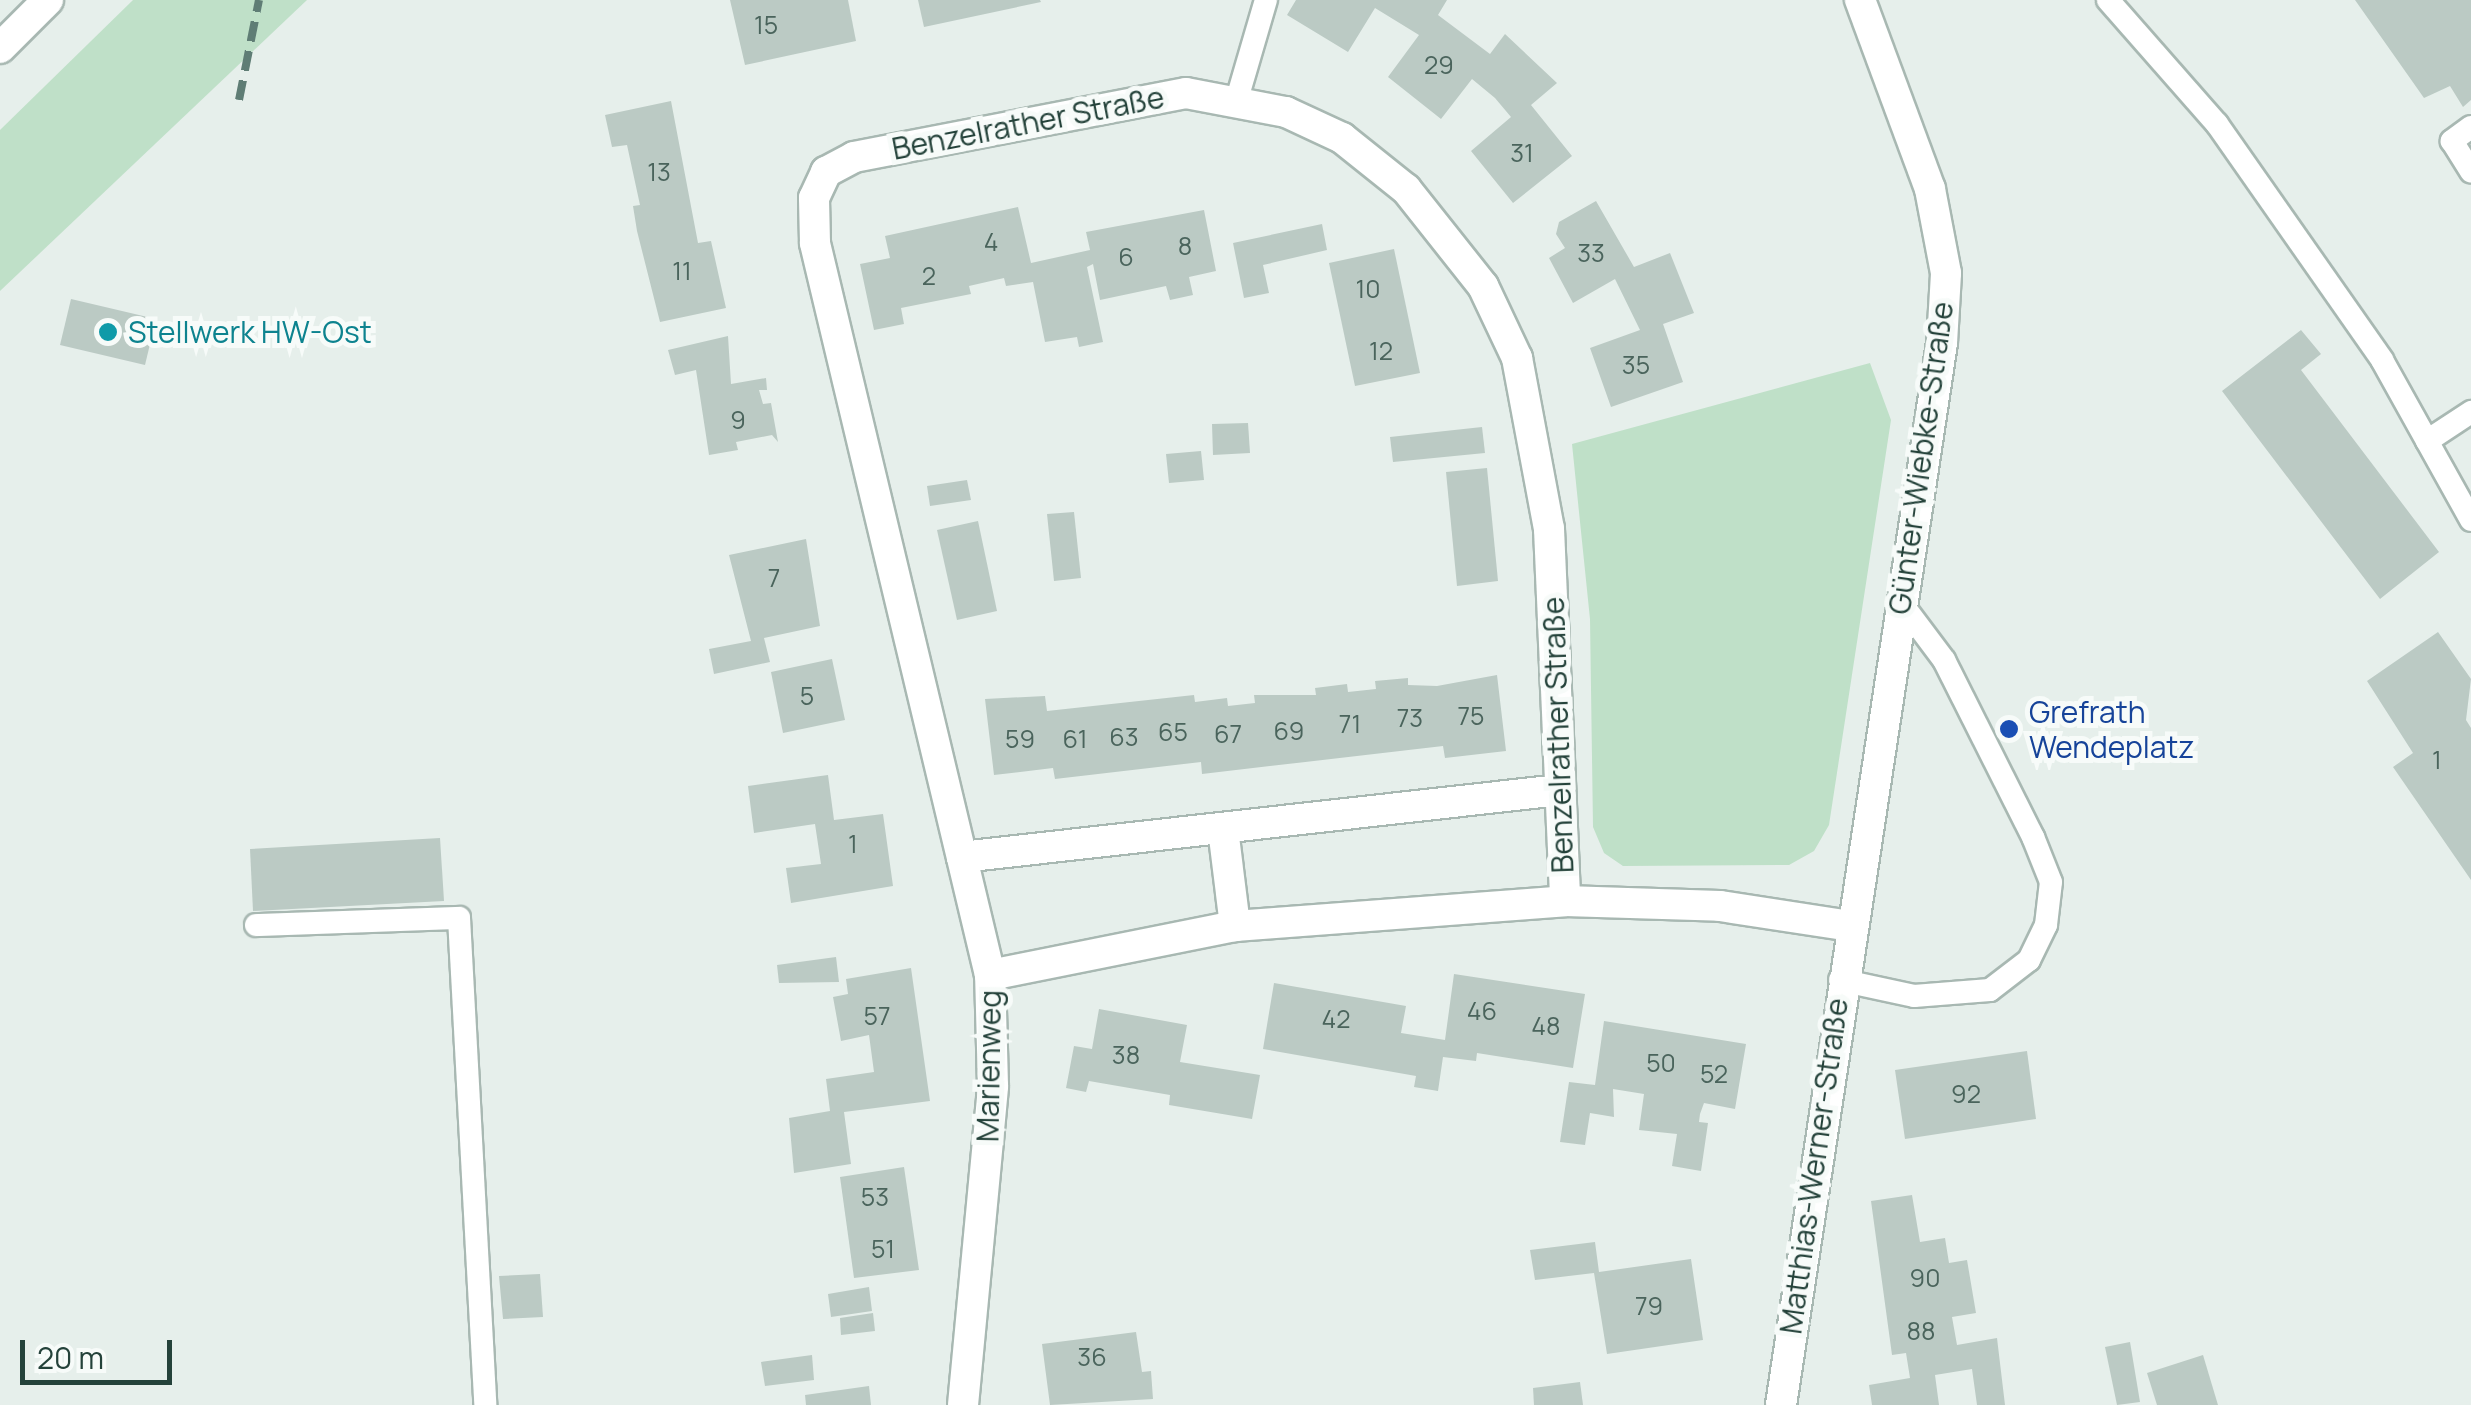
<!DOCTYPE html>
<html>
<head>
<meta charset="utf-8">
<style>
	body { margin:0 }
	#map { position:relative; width:2471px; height:1405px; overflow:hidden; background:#e6efeb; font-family:Manrope,sans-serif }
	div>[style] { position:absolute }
	.green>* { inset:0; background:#bfe0c8 }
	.building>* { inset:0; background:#bbcac4 }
	.roads { filter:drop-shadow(2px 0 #a8b8b2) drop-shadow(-2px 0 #a8b8b2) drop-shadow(0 2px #a8b8b2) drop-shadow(0 -2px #a8b8b2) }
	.service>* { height:22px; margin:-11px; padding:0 11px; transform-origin:11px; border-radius:11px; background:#fff }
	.minor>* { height:30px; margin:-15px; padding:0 15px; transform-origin:15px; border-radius:15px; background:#fff }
	.secondary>* { height:30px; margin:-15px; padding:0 15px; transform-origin:15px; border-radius:15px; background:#fff }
	.rail>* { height:8px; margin-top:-4px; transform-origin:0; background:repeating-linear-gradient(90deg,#5f7d75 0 20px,transparent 0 30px) }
	.dots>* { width:28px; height:28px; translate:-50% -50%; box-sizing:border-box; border:5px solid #f7fbf9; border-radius:50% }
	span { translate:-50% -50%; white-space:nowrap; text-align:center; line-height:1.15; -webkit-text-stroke:10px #f7fbf9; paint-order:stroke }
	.number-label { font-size:25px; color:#4a645c }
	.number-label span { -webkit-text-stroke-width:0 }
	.street-label { font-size:30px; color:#24423a }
	.culture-label { font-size:30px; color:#0d838f }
	.left { translate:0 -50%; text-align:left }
	.transit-label { font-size:30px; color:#164399 }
	.scale { position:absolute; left:20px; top:1340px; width:152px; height:45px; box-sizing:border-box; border:5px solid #24423a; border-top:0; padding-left:12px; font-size:30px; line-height:35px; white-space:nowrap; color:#24423a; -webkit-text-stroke:8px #f7fbf9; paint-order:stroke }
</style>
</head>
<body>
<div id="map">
	<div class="green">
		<i style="clip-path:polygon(133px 0,307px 0,0 291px,0 130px)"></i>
		<i style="clip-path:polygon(1870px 363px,1891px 420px,1829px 825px,1814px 851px,1789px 865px,1623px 866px,1604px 853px,1593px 827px,1590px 619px,1572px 444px)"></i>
	</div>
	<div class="building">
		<i style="clip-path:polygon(730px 0,848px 0,856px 41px,745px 65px)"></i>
		<i style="clip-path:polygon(918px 0,1040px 0,1041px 2px,924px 27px)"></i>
		<i style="clip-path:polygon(1296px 0,1447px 0,1438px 15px,1490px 54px,1505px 34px,1557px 83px,1531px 105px,1572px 156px,1513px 203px,1471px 151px,1511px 117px,1495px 98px,1472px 79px,1441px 119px,1388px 77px,1419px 35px,1375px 8px,1348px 52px,1287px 15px)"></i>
		<i style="clip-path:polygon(2355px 0,2471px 0,2471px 100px,2463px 107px,2450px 86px,2424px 98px)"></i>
		<i style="clip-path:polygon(671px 101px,698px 243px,711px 241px,726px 308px,660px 322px,637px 231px,633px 206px,640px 205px,627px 145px,612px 147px,605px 115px)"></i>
		<i style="clip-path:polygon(1596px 201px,1634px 267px,1670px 253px,1694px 313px,1663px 324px,1683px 382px,1611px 407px,1590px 348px,1640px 330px,1615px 279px,1573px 303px,1549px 258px,1565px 248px,1556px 234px,1559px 222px)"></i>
		<i style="clip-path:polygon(1018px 207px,1031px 263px,1090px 250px,1086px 232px,1204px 210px,1216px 271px,1189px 277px,1193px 295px,1170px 300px,1166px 286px,1100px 300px,1093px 264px,1087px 267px,1103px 342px,1079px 347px,1077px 337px,1045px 342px,1033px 282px,1006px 286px,1004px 278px,969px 286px,971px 294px,901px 308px,904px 324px,874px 330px,860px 264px,890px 258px,885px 236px)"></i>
		<i style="clip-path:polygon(1322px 224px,1327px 250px,1263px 265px,1269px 293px,1244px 298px,1233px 243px)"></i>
		<i style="clip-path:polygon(1394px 249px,1420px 373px,1355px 386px,1329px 263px)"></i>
		<i style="clip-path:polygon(71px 299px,156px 319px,145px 365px,60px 345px)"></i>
		<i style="clip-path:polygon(2301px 330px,2321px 354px,2301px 370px,2439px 552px,2380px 599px,2222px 391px)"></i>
		<i style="clip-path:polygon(728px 336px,731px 384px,766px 378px,767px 390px,759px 390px,763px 404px,771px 403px,778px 442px,772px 435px,736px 442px,738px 450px,709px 455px,696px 370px,675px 375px,668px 350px)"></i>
		<i style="clip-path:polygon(1248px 423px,1250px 453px,1213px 455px,1212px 424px)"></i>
		<i style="clip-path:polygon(1482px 427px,1485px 453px,1393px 462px,1390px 437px)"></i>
		<i style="clip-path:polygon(1201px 451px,1204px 480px,1169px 483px,1166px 454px)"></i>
		<i style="clip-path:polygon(1487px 468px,1498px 581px,1457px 586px,1446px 472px)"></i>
		<i style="clip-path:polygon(967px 480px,971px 500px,930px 506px,927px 486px)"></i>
		<i style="clip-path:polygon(1074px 512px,1081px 578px,1054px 581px,1047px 514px)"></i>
		<i style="clip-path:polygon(978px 521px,997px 611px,957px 620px,937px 530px)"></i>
		<i style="clip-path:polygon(806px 539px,820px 626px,764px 638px,770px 662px,714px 674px,709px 649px,751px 641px,729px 555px)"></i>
		<i style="clip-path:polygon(2438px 632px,2471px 679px,2466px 720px,2471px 728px,2471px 880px,2393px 767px,2413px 753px,2367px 681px)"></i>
		<i style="clip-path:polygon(832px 659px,845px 720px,783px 733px,771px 672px)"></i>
		<i style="clip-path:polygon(1497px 675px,1506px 751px,1445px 758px,1443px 746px,1202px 774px,1201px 762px,1055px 779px,1053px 768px,994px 775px,985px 699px,1045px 696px,1047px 711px,1194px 695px,1195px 702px,1227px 698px,1228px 706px,1255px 703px,1254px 695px,1316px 695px,1315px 688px,1347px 684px,1348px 692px,1376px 689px,1375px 681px,1408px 678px,1408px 685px,1437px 686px)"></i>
		<i style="clip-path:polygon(828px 775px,834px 820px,883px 814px,893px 886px,791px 903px,786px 868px,821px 864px,815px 824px,754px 833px,748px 786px)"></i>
		<i style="clip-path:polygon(440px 838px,444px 901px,253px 911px,250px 849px)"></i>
		<i style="clip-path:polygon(836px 957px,839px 982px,779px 983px,777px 965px)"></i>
		<i style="clip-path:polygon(911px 968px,930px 1101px,844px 1112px,851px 1164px,794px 1173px,789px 1118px,830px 1111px,826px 1079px,874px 1072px,869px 1035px,841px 1041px,833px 997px,848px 994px,846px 979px)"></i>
		<i style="clip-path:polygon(1454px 974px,1585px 994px,1573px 1068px,1477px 1053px,1476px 1061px,1443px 1057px,1438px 1091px,1414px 1087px,1416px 1076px,1263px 1049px,1274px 983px,1406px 1006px,1401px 1033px,1445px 1040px)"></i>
		<i style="clip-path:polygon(1099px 1009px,1187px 1025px,1180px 1062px,1260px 1075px,1252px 1119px,1169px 1105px,1170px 1095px,1089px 1081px,1086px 1092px,1066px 1088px,1074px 1046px,1092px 1049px)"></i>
		<i style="clip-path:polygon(1604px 1021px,1746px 1044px,1735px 1109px,1704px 1103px,1700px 1114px,1699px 1122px,1708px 1123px,1701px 1171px,1672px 1166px,1677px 1134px,1639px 1130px,1644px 1094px,1613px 1089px,1614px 1117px,1590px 1113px,1585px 1145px,1560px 1142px,1569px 1082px,1595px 1085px)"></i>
		<i style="clip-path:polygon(2027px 1051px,2036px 1119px,1905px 1139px,1895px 1070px)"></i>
		<i style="clip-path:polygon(904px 1167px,919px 1270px,854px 1278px,840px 1177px)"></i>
		<i style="clip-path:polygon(1912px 1195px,1920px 1242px,1945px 1238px,1949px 1263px,1967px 1260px,1976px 1313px,1952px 1317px,1957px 1345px,1997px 1338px,2005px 1405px,1977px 1405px,1972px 1369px,1935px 1375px,1939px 1405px,1872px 1405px,1869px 1385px,1910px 1378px,1906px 1353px,1892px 1355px,1871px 1201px)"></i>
		<i style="clip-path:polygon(1595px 1242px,1599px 1272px,1691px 1259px,1703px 1340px,1607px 1354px,1594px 1273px,1535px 1280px,1530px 1250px)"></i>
		<i style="clip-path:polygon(540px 1274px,543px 1317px,503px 1319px,499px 1276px)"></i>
		<i style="clip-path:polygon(869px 1287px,872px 1311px,831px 1317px,828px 1294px)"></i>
		<i style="clip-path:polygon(873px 1313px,875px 1331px,841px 1335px,840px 1318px)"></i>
		<i style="clip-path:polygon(1136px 1332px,1142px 1372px,1151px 1371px,1153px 1399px,1050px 1405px,1042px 1344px)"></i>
		<i style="clip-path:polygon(2130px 1342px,2140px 1402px,2117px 1405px,2105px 1347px)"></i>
		<i style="clip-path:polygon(812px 1355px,814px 1380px,765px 1386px,761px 1362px)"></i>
		<i style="clip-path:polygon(2203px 1355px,2218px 1405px,2157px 1405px,2147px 1373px)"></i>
		<i style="clip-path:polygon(1580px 1382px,1583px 1405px,1534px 1405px,1533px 1388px)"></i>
		<i style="clip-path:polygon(869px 1386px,871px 1405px,806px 1405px,805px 1395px)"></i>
	</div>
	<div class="roads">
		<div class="service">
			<i style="left:2108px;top:0;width:165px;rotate:48.7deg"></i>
			<i style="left:2217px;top:124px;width:288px;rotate:55deg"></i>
			<i style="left:2382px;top:360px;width:183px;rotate:60.9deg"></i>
			<i style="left:1237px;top:99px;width:103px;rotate:-73.7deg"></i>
			<i style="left:2471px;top:127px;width:24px;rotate:144deg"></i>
			<i style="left:2452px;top:141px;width:36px;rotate:58deg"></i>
			<i style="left:2427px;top:441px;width:53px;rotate:-33.4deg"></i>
			<i style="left:256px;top:925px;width:203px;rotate:-2deg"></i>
			<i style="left:459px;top:918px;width:488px;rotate:86.9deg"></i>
			<i style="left:1840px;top:980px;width:76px;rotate:12.2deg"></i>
			<i style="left:1914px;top:996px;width:76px;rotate:-4.5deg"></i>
			<i style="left:1990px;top:990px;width:49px;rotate:-37.6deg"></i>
			<i style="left:2029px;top:960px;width:39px;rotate:-64deg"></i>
			<i style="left:2046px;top:925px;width:43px;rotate:-83.4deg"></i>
			<i style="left:2051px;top:882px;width:48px;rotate:-111.8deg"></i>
			<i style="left:2033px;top:837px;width:198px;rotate:-116.7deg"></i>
			<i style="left:1944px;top:660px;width:70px;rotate:-126.9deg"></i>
		</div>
		<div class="minor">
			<i style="left:1223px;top:829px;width:98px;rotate:82.9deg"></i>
			<i style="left:962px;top:857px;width:601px;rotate:-6.4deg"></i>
			<i style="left:990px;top:975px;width:250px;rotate:-11.3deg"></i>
			<i style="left:1235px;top:926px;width:331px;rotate:-4.3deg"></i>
			<i style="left:1565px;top:901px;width:155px;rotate:1.8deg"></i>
			<i style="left:1720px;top:906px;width:132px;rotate:8.7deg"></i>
			<i style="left:963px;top:1405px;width:320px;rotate:-84.6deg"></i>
			<i style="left:993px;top:1086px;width:111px;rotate:-91.5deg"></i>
			<i style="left:990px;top:975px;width:753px;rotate:-103.45deg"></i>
			<i style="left:815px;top:243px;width:45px;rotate:-91.3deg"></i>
			<i style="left:814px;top:198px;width:29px;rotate:-65deg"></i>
			<i style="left:826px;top:172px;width:32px;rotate:-28deg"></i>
			<i style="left:854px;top:157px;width:338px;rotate:-10.9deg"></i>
			<i style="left:1186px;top:93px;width:102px;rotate:10.8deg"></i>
			<i style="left:1286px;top:112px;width:62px;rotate:24.9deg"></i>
			<i style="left:1342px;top:138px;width:82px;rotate:38.6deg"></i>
			<i style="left:1406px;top:189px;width:124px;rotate:51.6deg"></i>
			<i style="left:1483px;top:286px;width:80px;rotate:64.7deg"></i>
			<i style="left:1517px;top:358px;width:174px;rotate:79.4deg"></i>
			<i style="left:1549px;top:529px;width:372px;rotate:87.5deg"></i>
			<i style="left:1781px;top:1405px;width:1074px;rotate:-81.38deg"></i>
			<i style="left:1942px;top:343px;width:70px;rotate:-86.7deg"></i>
			<i style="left:1946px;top:273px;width:86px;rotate:-100.8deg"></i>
			<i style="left:1930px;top:189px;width:202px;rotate:-110.3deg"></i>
		</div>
		<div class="secondary">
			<i style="left:0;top:48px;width:68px;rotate:-45deg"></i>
		</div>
	</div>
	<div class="rail">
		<i style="left:239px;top:100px;width:102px;rotate:-78.7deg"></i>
	</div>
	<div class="dots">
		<i style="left:108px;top:332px;background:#0f9aa8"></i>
		<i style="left:2009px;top:729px;background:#1a4fb4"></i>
	</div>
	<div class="number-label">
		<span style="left:766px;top:25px">15</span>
		<span style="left:1439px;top:65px">29</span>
		<span style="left:1522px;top:153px">31</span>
		<span style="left:659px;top:172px">13</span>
		<span style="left:991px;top:242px">4</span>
		<span style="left:1185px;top:246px">8</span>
		<span style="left:1591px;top:253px">33</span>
		<span style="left:1126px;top:257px">6</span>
		<span style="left:682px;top:271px">11</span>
		<span style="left:929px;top:276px">2</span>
		<span style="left:1368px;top:289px">10</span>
		<span style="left:1381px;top:351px">12</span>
		<span style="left:1636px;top:365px">35</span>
		<span style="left:738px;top:420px">9</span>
		<span style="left:774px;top:578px">7</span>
		<span style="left:807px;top:696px">5</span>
		<span style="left:1471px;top:716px">75</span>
		<span style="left:1410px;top:718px">73</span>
		<span style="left:1350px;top:724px">71</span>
		<span style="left:1289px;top:731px">69</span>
		<span style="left:1173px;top:732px">65</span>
		<span style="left:1228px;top:734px">67</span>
		<span style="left:1124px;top:737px">63</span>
		<span style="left:1020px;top:739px">59</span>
		<span style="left:1075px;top:739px">61</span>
		<span style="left:2437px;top:760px">1</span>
		<span style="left:853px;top:844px">1</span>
		<span style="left:1482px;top:1011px">46</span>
		<span style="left:877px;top:1016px">57</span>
		<span style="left:1336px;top:1019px">42</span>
		<span style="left:1546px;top:1026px">48</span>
		<span style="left:1126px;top:1055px">38</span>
		<span style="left:1661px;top:1063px">50</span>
		<span style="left:1714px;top:1074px">52</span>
		<span style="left:1966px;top:1094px">92</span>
		<span style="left:875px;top:1197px">53</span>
		<span style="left:883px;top:1249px">51</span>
		<span style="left:1925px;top:1278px">90</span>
		<span style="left:1649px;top:1306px">79</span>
		<span style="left:1921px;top:1331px">88</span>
		<span style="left:1092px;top:1357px">36</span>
	</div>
	<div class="street-label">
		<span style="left:1028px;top:123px;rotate:-11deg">Benzelrather Straße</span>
		<span style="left:1921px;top:458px;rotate:-82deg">Günter-Wiebke-Straße</span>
		<span style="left:1558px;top:735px;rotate:-92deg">Benzelrather Straße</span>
		<span style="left:989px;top:1066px;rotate:-89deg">Marienweg</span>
		<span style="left:1814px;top:1166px;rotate:-82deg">Matthias-Werner-Straße</span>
	</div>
	<div class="culture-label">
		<span class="left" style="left:128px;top:332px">Stellwerk HW-Ost</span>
	</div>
	<div class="transit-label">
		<span class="left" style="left:2029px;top:729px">Grefrath<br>Wendeplatz</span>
	</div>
	<div class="scale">20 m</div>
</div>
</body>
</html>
